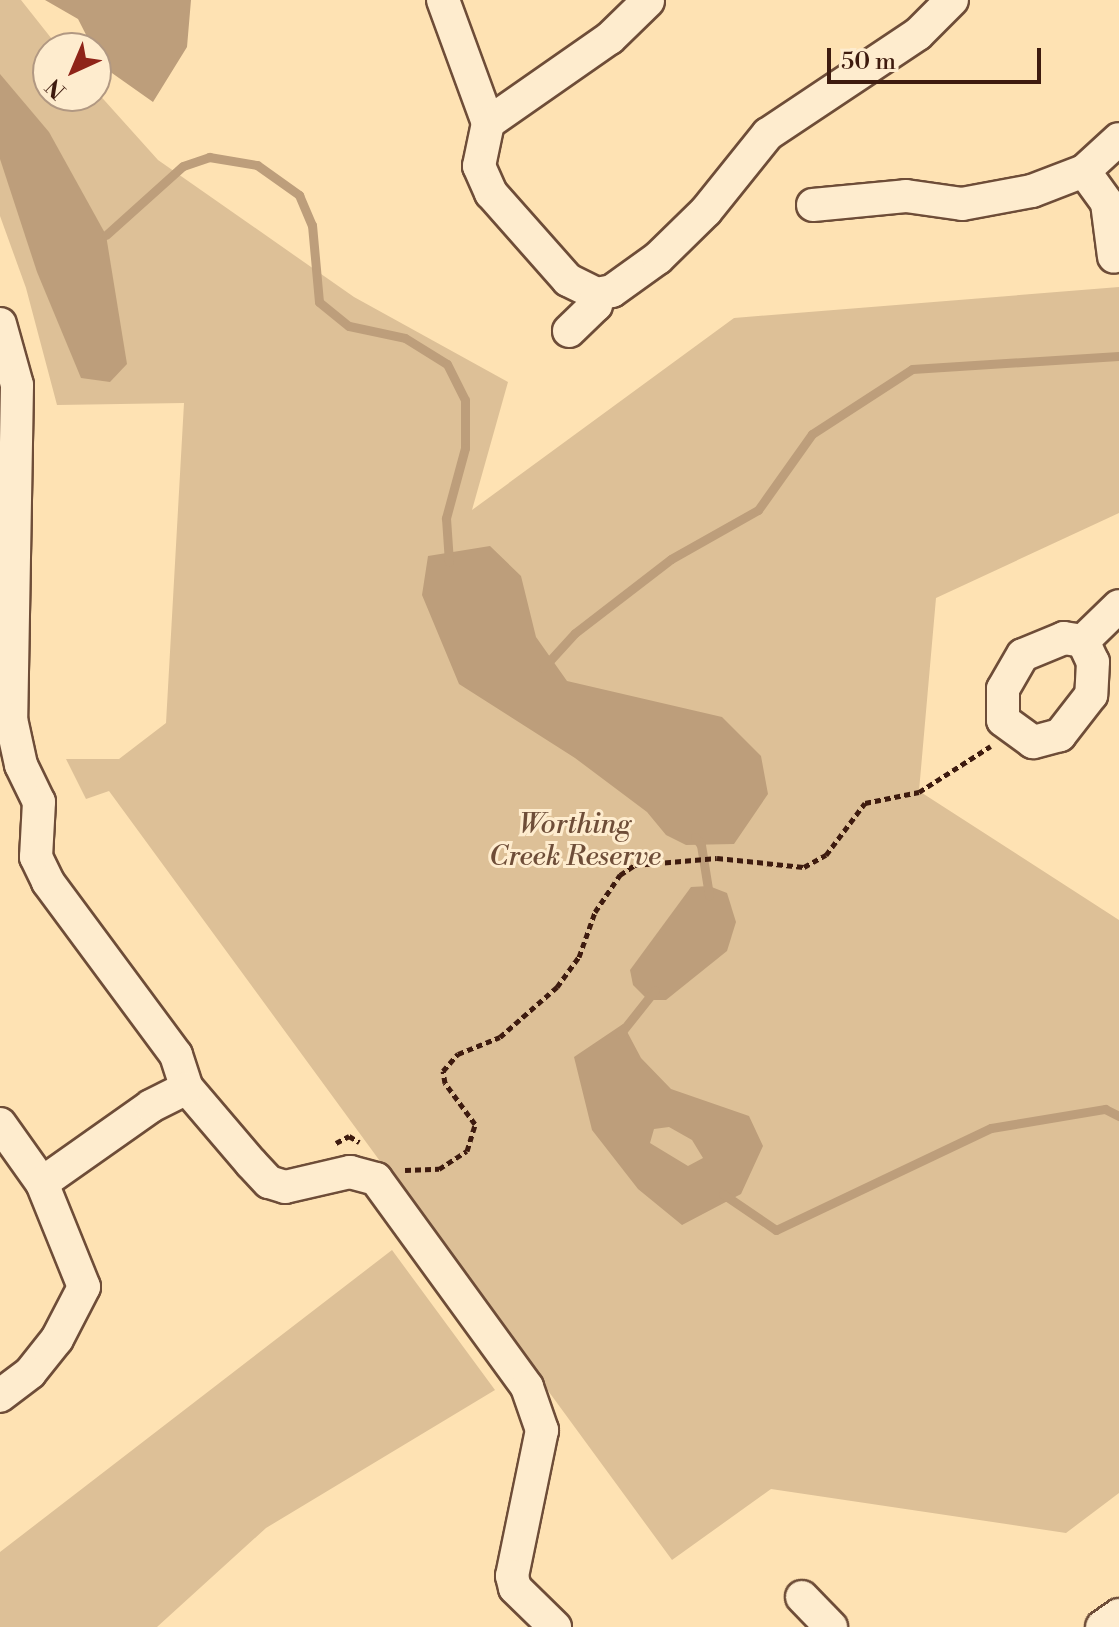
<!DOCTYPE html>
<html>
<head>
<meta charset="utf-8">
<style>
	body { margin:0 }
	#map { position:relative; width:1119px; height:1627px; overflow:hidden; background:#fee2b3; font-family:"Libre Bodoni",serif }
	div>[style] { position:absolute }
	.green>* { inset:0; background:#ddc097 }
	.water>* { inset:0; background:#bd9e7b }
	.stream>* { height:9px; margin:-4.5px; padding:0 4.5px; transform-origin:4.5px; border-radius:4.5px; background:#bd9e7b }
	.path>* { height:5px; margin-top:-2.5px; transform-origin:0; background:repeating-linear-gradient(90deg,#3e1b0f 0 6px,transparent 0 10px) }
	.roads { filter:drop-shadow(2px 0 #6e4d38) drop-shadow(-2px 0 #6e4d38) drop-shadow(0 2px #6e4d38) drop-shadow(0 -2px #6e4d38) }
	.minor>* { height:32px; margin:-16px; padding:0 16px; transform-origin:16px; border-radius:16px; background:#feecce }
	span { translate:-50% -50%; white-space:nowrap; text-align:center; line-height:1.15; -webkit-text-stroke:6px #feecce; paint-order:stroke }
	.park-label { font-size:28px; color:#6e4d38; font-style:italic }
	.north { position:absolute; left:32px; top:32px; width:80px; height:80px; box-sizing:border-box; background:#feecce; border:2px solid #b19882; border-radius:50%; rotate:224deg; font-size:22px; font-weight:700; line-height:32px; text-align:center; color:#3e1b0f }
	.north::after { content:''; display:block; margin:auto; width:28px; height:36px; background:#8f2418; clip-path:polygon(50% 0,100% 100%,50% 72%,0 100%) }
	.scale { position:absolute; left:827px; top:48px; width:214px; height:36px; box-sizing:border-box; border:4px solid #3e1b0f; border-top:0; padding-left:10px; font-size:24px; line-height:28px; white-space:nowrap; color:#3e1b0f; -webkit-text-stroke:6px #feecce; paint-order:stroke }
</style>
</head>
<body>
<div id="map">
	<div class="green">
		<i style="clip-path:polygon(0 0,21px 0,59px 48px,48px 48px,48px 96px,96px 96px,96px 91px,158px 160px,354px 297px,508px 382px,472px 510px,734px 318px,1119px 287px,1119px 513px,936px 598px,919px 791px,1119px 920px,1119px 1493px,1066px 1533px,771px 1489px,672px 1560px,109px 791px,86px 799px,66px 759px,119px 759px,166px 723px,184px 403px,57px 405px,26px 288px,0 216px)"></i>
		<i style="clip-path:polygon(392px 1250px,495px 1390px,266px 1528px,157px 1627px,0 1627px,0 1552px)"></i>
	</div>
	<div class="water">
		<i style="clip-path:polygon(45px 0,191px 0,187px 47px,153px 102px,102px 66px,78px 19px)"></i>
		<i style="clip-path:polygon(0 74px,49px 132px,106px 235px,127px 364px,110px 382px,81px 378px,37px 272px,0 159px)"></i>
		<i style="clip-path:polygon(490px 546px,521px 576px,536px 637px,567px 681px,722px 717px,761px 756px,768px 794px,734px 844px,686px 845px,666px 835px,647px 812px,575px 758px,459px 684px,422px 595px,428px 556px)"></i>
		<i style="clip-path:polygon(709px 886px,727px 893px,736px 922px,727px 951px,666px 1000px,648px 1000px,633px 985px,630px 970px,691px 887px)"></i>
		<i style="clip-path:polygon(evenodd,623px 1024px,641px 1058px,671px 1089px,749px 1116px,763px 1146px,741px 1194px,682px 1225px,638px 1189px,592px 1130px,574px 1057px,623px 1024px,669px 1127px,692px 1140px,703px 1158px,688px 1166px,650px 1143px,654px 1129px,669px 1127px)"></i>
	</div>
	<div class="stream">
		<i style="left:106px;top:235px;width:103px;rotate:-41.9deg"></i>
		<i style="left:183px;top:166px;width:28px;rotate:-19deg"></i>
		<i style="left:209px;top:157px;width:49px;rotate:9.5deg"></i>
		<i style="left:257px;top:165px;width:52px;rotate:35.5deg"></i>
		<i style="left:299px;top:195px;width:33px;rotate:67deg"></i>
		<i style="left:312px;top:225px;width:77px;rotate:84.8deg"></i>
		<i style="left:319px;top:302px;width:38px;rotate:39deg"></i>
		<i style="left:349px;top:326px;width:57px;rotate:12.1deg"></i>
		<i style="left:405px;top:338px;width:49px;rotate:31.8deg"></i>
		<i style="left:447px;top:364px;width:40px;rotate:63.4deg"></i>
		<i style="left:465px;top:400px;width:48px;rotate:90deg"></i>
		<i style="left:465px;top:448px;width:73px;rotate:105.2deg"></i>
		<i style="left:446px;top:518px;width:44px;rotate:86.1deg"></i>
		<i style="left:543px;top:668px;width:47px;rotate:-47.6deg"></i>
		<i style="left:575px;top:633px;width:121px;rotate:-37.6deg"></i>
		<i style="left:671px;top:559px;width:100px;rotate:-29.4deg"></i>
		<i style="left:758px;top:510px;width:93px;rotate:-54.6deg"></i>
		<i style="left:812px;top:434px;width:119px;rotate:-33deg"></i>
		<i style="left:912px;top:369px;width:207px;rotate:-3.6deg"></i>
		<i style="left:695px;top:837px;width:10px;rotate:53deg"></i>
		<i style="left:701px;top:845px;width:51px;rotate:80.9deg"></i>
		<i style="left:620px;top:1034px;width:56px;rotate:-51.5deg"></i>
		<i style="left:723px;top:1194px;width:64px;rotate:34.2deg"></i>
		<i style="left:776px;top:1230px;width:238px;rotate:-25.4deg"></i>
		<i style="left:991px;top:1128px;width:116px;rotate:-9.5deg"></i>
		<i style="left:1105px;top:1109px;width:16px;rotate:27deg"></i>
	</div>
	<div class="path">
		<i style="left:336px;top:1143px;width:15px;rotate:-28deg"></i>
		<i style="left:349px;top:1136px;width:12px;rotate:31deg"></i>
		<i style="left:405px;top:1170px;width:34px;rotate:-2deg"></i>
		<i style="left:439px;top:1169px;width:33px;rotate:-33deg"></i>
		<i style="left:467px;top:1151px;width:28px;rotate:-73deg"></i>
		<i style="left:475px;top:1124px;width:51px;rotate:-126.2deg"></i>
		<i style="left:445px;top:1083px;width:12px;rotate:-99deg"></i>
		<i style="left:443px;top:1071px;width:23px;rotate:-49deg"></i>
		<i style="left:458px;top:1054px;width:45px;rotate:-22deg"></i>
		<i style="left:500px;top:1037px;width:76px;rotate:-41.3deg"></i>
		<i style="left:557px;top:987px;width:37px;rotate:-54deg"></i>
		<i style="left:579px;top:957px;width:48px;rotate:-70.4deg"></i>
		<i style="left:595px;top:912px;width:45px;rotate:-56deg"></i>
		<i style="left:620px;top:875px;width:18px;rotate:-34deg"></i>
		<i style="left:635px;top:865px;width:82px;rotate:-4.9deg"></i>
		<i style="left:717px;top:858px;width:87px;rotate:5.9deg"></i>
		<i style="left:804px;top:867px;width:25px;rotate:-29deg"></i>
		<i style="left:826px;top:855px;width:65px;rotate:-53.1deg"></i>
		<i style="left:865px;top:803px;width:55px;rotate:-11.5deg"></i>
		<i style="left:919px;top:792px;width:85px;rotate:-32.6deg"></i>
	</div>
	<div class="roads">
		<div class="minor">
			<i style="left:443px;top:0;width:131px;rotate:69.9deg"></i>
			<i style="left:488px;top:123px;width:149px;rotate:-34.9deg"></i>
			<i style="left:610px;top:38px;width:53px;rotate:-44.2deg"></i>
			<i style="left:488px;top:123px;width:44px;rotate:101.8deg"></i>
			<i style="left:479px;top:166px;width:30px;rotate:66deg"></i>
			<i style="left:491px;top:193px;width:116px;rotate:48.5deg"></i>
			<i style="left:568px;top:280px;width:32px;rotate:26deg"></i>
			<i style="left:597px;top:294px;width:15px;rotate:-11deg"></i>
			<i style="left:612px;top:291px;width:57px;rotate:-35.7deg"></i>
			<i style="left:658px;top:258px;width:67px;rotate:-44.4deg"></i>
			<i style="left:706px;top:211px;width:99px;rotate:-51.2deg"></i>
			<i style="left:768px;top:134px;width:180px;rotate:-33.7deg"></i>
			<i style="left:918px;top:34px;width:48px;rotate:-45deg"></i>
			<i style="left:1084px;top:171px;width:39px;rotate:54deg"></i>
			<i style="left:1107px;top:203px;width:54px;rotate:82.6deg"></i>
			<i style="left:813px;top:205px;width:93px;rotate:-5.5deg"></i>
			<i style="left:906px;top:196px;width:57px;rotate:8.1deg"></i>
			<i style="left:962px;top:204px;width:71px;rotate:-10.5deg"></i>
			<i style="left:1032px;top:191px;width:56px;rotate:-21deg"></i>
			<i style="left:1084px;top:171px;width:47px;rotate:-42.4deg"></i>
			<i style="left:0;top:324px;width:63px;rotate:74.4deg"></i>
			<i style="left:17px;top:385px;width:334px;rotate:91deg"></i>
			<i style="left:11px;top:719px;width:47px;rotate:77.7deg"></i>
			<i style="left:21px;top:765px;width:41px;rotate:64.1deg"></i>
			<i style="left:39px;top:802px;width:55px;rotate:93.1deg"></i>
			<i style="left:36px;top:857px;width:28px;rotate:64deg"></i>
			<i style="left:48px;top:882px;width:215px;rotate:53.5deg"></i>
			<i style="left:176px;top:1055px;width:35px;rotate:72deg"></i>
			<i style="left:187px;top:1088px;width:99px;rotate:49.5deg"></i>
			<i style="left:251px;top:1163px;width:26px;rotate:47deg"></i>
			<i style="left:269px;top:1182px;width:17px;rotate:17deg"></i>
			<i style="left:285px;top:1187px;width:67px;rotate:-13deg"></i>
			<i style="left:350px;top:1172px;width:27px;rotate:15deg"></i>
			<i style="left:376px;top:1179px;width:257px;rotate:54deg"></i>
			<i style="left:527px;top:1387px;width:46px;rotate:70.8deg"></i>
			<i style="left:542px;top:1430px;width:149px;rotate:101.6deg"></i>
			<i style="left:512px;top:1576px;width:12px;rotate:76deg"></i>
			<i style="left:515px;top:1588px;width:56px;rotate:44.3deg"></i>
			<i style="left:569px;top:331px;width:37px;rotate:-44deg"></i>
			<i style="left:596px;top:305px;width:11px;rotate:-85deg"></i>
			<i style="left:1064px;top:638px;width:19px;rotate:9deg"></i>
			<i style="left:1083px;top:641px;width:23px;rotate:65deg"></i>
			<i style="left:1093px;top:662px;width:33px;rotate:93deg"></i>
			<i style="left:1091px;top:695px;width:51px;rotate:127.8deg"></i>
			<i style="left:1060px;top:735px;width:28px;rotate:165deg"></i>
			<i style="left:1033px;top:742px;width:37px;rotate:-144deg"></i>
			<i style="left:1003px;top:720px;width:31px;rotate:-90deg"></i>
			<i style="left:1003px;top:689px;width:39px;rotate:-60deg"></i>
			<i style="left:1023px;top:655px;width:44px;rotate:-22.5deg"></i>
			<i style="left:1083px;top:641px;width:50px;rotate:-44.2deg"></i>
			<i style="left:0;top:1124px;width:72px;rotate:54.6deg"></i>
			<i style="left:42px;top:1183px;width:112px;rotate:68deg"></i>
			<i style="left:84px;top:1287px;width:59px;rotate:117.4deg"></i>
			<i style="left:57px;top:1339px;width:43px;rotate:128.5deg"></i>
			<i style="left:30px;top:1373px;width:38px;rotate:143deg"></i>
			<i style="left:42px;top:1183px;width:133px;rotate:-35.2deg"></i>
			<i style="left:151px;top:1106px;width:40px;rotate:-26.6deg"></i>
			<i style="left:802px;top:1597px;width:42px;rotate:46deg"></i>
			<i style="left:1102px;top:1627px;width:21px;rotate:-35deg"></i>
		</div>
	</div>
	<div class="park-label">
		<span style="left:575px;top:841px">Worthing<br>Creek Reserve</span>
	</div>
	<div class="north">N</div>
	<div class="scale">50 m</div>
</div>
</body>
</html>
